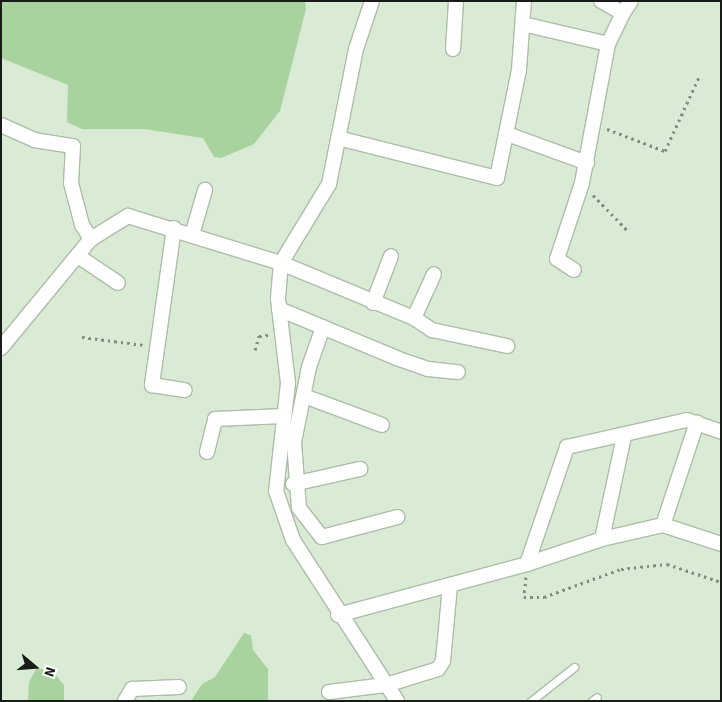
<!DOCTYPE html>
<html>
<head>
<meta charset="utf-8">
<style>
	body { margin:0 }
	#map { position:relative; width:722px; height:702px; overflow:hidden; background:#d9ead5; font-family:"Source Sans 3",sans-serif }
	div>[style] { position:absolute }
	.green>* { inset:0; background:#a9d39e }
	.path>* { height:3px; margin-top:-1.5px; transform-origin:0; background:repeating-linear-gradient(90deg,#808c7e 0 2.5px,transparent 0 6.5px) }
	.roads { filter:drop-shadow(1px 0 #acbda8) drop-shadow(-1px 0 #acbda8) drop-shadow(0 1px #acbda8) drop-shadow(0 -1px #acbda8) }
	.lane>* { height:7px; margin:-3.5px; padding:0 3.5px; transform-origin:3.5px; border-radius:3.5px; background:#fff }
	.street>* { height:14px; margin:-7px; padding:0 7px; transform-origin:7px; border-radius:7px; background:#fff }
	span { translate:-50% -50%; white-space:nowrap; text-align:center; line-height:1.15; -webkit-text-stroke:4.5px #fff; paint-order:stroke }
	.frame { position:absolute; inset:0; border:2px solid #171d16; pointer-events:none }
	.north { position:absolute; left:10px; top:642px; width:50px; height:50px; -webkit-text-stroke:4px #fff; paint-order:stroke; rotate:108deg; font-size:14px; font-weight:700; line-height:20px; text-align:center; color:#171d16 }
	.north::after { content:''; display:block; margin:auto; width:18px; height:22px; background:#171d16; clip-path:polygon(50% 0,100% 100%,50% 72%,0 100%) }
</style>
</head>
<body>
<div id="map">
	<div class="green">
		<i style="clip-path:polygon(1px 1px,305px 1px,306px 9px,280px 111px,254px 144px,221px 158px,214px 157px,203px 138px,144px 129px,82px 129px,67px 122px,68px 85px,1px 58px)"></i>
		<i style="clip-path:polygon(244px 633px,251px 635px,253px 650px,268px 669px,268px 701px,191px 701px,202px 684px,215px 677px)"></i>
		<i style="clip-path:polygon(36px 669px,51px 669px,64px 685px,64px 701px,28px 701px,29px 682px)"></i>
	</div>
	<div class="path">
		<i style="left:607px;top:129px;width:62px;rotate:20.8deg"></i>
		<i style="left:665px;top:151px;width:84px;rotate:-65.3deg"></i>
		<i style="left:593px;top:195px;width:50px;rotate:45.8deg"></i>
		<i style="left:82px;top:337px;width:62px;rotate:7.5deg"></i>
		<i style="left:255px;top:350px;width:15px;rotate:-74deg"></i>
		<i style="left:259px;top:336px;width:10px;rotate:-6deg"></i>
		<i style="left:526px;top:577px;width:20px;rotate:96deg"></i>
		<i style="left:524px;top:597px;width:20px"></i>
		<i style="left:544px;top:597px;width:82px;rotate:-20deg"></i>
		<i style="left:621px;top:569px;width:46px;rotate:-6.2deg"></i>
		<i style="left:667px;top:564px;width:57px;rotate:18.4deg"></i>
	</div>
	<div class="roads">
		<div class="lane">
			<i style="left:531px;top:701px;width:55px;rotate:-38.3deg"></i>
			<i style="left:592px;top:701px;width:6px;rotate:-39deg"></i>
		</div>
		<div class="street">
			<i style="left:372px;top:1px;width:51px;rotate:108.4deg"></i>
			<i style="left:356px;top:49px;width:138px;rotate:101.3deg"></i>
			<i style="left:329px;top:184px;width:92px;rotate:121.3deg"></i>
			<i style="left:281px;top:263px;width:36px;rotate:95deg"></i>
			<i style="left:278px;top:299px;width:85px;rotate:83.2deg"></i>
			<i style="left:288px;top:383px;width:109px;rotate:96.3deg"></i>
			<i style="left:276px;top:491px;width:52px;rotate:70.9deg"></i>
			<i style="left:293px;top:540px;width:192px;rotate:57.1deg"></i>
			<i style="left:601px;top:1px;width:25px;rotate:29deg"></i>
			<i style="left:623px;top:13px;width:14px;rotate:-56deg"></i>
			<i style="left:523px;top:24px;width:87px;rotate:13.2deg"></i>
			<i style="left:608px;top:44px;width:141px;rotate:100.6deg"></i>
			<i style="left:582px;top:183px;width:80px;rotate:108.2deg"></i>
			<i style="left:557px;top:259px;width:20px;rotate:33deg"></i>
			<i style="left:608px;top:44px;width:34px;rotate:-64deg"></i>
			<i style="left:453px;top:49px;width:48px;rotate:-86.4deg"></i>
			<i style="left:1px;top:125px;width:36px;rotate:24deg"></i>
			<i style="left:34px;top:140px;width:39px;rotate:9deg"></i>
			<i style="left:73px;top:146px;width:37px;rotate:93deg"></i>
			<i style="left:71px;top:183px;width:43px;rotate:75.3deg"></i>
			<i style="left:82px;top:225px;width:17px;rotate:57deg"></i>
			<i style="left:510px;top:135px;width:82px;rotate:20deg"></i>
			<i style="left:338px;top:138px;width:164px;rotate:14.1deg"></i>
			<i style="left:497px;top:178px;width:110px;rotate:-78.5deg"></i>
			<i style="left:519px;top:70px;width:69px;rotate:-85.9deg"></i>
			<i style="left:174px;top:228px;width:159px;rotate:98deg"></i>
			<i style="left:152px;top:385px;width:33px;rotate:9deg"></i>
			<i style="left:192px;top:235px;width:47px;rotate:-73.9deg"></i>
			<i style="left:78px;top:256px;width:48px;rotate:34deg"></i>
			<i style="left:373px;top:303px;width:50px;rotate:-69deg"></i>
			<i style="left:279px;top:309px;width:130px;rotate:22.6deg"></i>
			<i style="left:399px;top:359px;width:31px;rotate:19deg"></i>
			<i style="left:428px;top:369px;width:30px;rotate:6deg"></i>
			<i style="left:414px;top:318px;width:48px;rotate:-65.6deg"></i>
			<i style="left:323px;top:327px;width:42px;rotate:109.3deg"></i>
			<i style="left:309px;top:367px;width:76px;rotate:101.3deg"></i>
			<i style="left:294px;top:442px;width:66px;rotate:85.7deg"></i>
			<i style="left:299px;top:508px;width:37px;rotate:52deg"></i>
			<i style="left:322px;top:537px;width:78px;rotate:-14.9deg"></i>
			<i style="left:1px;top:348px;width:141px;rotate:-50.5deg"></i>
			<i style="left:91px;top:239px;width:44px;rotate:-31.9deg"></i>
			<i style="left:128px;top:216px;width:160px;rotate:17.1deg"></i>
			<i style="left:281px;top:263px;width:144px;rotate:22.5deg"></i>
			<i style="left:414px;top:318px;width:22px;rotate:34deg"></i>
			<i style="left:432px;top:330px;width:77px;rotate:12deg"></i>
			<i style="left:304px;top:396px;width:83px;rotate:20.4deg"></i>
			<i style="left:207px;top:452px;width:34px;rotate:-76deg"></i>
			<i style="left:215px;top:419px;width:69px;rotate:-2.5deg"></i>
			<i style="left:293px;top:484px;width:69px;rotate:-12.6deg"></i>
			<i style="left:663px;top:525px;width:108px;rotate:-71.7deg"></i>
			<i style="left:602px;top:539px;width:105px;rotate:-77.9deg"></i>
			<i style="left:527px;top:564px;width:79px;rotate:-18.4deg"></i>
			<i style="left:602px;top:539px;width:63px;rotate:-12.9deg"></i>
			<i style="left:663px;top:525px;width:61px;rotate:18.1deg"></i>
			<i style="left:338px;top:615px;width:196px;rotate:-15.1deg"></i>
			<i style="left:527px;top:564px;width:124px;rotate:-71.1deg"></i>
			<i style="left:567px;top:447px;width:123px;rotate:-12.7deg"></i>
			<i style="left:687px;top:420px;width:36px;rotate:19deg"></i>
			<i style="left:329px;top:692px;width:57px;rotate:-7deg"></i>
			<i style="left:386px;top:685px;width:54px;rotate:-17.1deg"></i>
			<i style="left:438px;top:669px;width:9px;rotate:-58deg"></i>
			<i style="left:443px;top:661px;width:75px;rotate:-84.7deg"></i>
			<i style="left:125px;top:701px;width:14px;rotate:-60deg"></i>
			<i style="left:132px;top:689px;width:47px;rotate:-2.4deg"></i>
		</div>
	</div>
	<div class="frame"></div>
	<div class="north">N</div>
</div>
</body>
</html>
